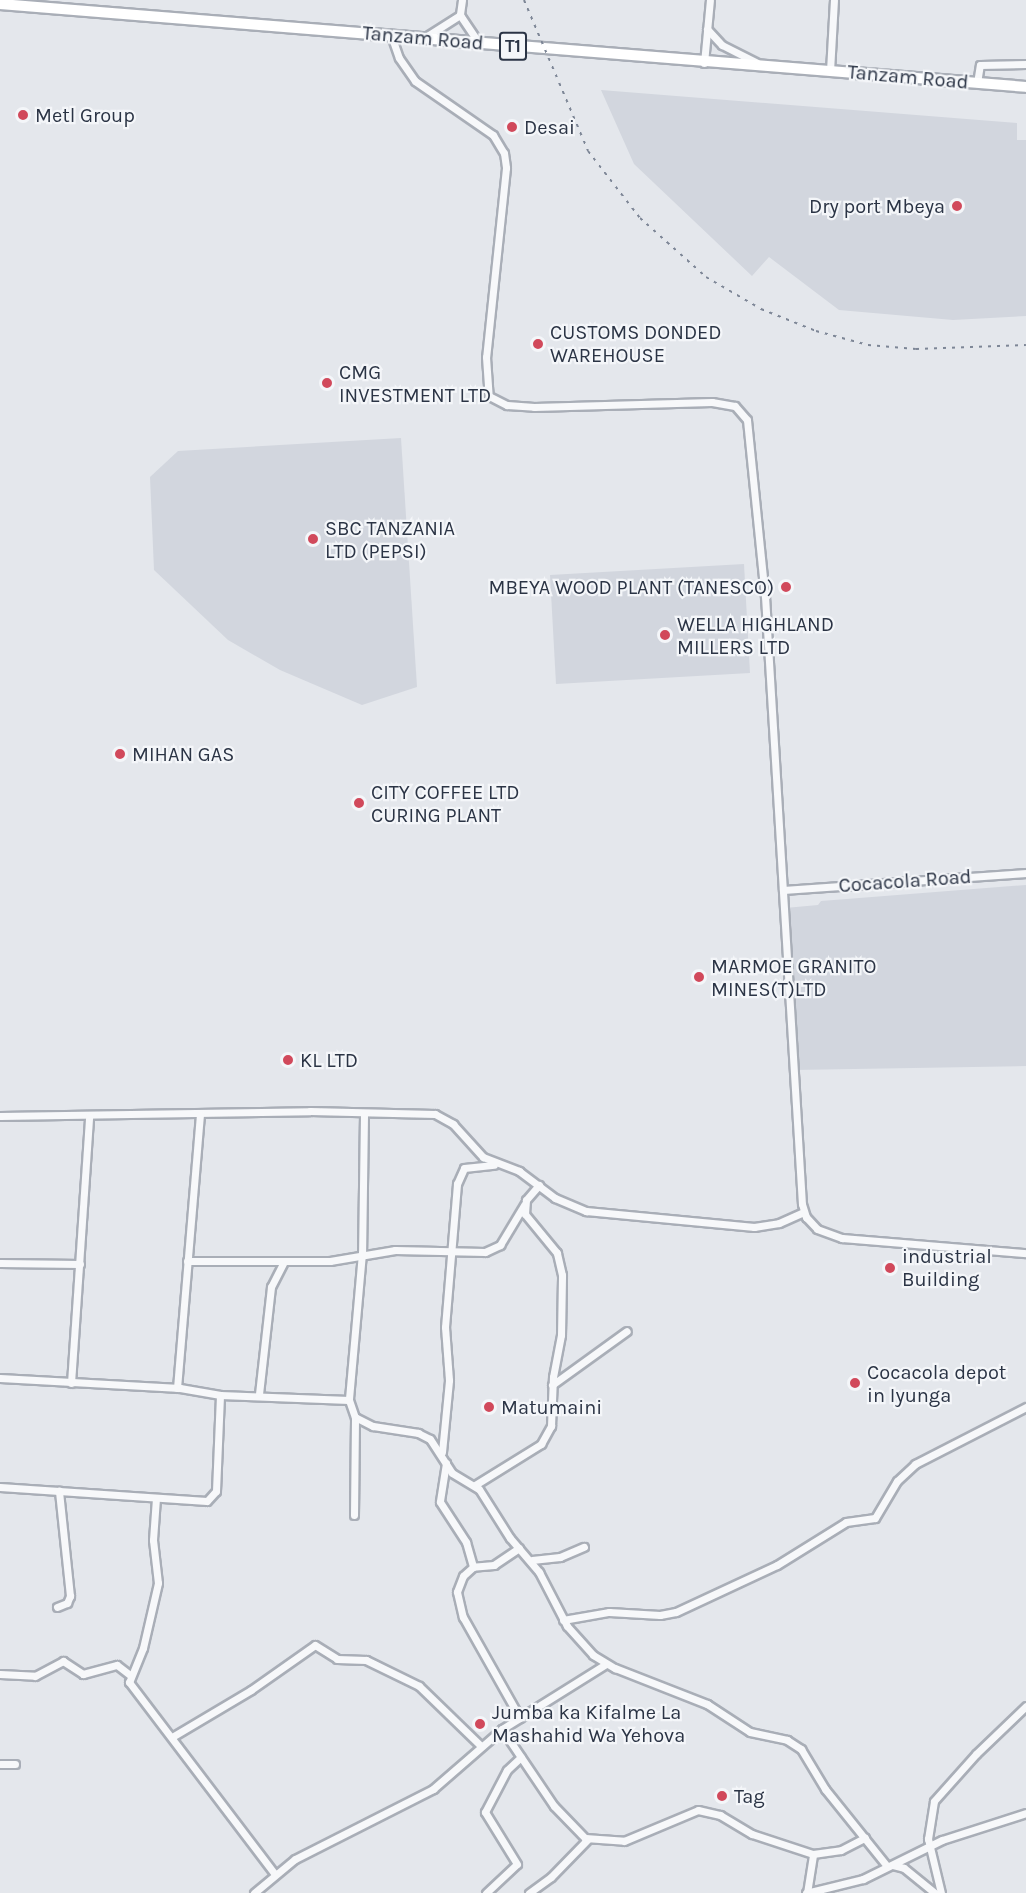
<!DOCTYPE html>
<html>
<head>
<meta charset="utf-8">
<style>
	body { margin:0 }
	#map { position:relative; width:1026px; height:1893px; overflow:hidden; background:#e4e7ec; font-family:Karla,sans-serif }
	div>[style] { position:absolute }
	.built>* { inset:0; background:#d2d6de }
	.roads { filter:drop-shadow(2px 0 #a9aeb7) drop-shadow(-2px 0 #a9aeb7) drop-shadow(0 2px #a9aeb7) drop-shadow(0 -2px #a9aeb7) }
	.minor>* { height:7px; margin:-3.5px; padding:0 3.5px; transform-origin:3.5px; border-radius:3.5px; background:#f7f8fa }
	.trunk>* { height:10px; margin:-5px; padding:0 5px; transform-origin:5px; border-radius:5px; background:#fff }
	.rail>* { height:2px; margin-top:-1px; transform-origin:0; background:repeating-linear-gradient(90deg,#7d8696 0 3px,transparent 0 9px) }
	.dots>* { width:16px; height:16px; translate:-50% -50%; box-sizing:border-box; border:3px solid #f4f6f9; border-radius:50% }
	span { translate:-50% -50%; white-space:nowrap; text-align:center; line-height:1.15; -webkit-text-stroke:4.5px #f4f6f9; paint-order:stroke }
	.shield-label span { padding:2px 4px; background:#f4f6f9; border:2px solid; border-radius:4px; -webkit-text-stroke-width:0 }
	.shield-label { font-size:18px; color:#2b3445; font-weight:700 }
	.street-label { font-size:20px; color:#2b3445 }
	.poi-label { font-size:20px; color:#2b3445 }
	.left { translate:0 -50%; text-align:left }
	.right { translate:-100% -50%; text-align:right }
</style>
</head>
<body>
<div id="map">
	<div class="built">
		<i style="clip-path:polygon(601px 90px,1017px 123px,1017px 140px,1026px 140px,1026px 316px,953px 320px,839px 310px,769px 257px,752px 276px,634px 164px)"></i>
		<i style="clip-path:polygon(401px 438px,417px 687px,362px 705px,280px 670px,228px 640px,154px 570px,150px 477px,178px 451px)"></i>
		<i style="clip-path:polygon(744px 564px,750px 673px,556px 684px,550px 575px)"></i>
		<i style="clip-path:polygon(1026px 885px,1026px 1066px,794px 1070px,785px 908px,818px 905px,821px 901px)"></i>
	</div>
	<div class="roads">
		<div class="minor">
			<i style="left:462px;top:0;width:15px;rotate:98deg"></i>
			<i style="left:460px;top:15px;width:34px;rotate:56deg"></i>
			<i style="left:707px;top:29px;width:22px;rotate:47deg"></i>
			<i style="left:722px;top:45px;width:39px;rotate:27deg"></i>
			<i style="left:391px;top:35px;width:24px;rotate:71deg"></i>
			<i style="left:399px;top:58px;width:28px;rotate:55deg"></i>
			<i style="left:415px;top:81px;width:95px;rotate:34.7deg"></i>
			<i style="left:493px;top:135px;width:21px;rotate:59deg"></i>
			<i style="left:504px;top:153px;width:15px;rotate:82deg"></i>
			<i style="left:506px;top:168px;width:190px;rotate:96deg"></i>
			<i style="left:486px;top:357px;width:39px;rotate:86deg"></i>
			<i style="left:489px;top:396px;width:20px;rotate:27deg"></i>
			<i style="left:507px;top:405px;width:27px;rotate:4deg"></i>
			<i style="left:534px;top:407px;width:178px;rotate:-1.6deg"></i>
			<i style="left:712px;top:402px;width:23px;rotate:10deg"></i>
			<i style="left:735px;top:406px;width:18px;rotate:49deg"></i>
			<i style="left:747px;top:420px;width:177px;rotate:84.2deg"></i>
			<i style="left:765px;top:596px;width:609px;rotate:86.52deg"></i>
			<i style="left:802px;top:1204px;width:14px;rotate:73deg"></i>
			<i style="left:806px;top:1217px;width:16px;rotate:47deg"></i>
			<i style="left:817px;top:1229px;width:27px;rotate:20deg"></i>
			<i style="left:842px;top:1238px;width:185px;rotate:4.7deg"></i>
			<i style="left:424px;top:38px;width:43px;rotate:-32.6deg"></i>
			<i style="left:704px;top:63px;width:63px;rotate:-84.6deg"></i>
			<i style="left:830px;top:71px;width:71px;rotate:-86.8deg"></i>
			<i style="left:977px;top:83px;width:18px;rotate:-81deg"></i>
			<i style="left:980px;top:65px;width:46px;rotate:-1.2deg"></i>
			<i style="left:783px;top:890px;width:244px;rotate:-4deg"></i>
			<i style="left:364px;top:1115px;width:138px;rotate:90.8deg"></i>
			<i style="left:362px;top:1253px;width:148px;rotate:95.1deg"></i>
			<i style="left:349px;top:1400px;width:18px;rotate:71deg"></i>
			<i style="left:355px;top:1417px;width:20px;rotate:27deg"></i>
			<i style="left:373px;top:1426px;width:46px;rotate:8.8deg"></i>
			<i style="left:418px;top:1433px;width:13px;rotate:27deg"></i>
			<i style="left:430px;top:1439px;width:40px;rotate:57.1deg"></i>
			<i style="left:452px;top:1473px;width:31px;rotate:31deg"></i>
			<i style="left:479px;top:1489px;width:58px;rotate:57.7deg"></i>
			<i style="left:510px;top:1538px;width:45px;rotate:49.5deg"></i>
			<i style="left:539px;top:1572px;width:61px;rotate:62.6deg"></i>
			<i style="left:567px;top:1626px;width:39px;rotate:48deg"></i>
			<i style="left:593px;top:1655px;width:26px;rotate:31deg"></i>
			<i style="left:615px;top:1668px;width:99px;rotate:21.4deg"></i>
			<i style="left:707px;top:1704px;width:51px;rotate:33.1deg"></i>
			<i style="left:750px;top:1732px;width:38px;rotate:12deg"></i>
			<i style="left:787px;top:1740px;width:17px;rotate:33deg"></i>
			<i style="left:801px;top:1749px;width:47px;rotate:59deg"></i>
			<i style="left:825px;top:1789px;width:99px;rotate:51.2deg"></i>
			<i style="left:0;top:1116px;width:310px;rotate:-0.9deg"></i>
			<i style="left:310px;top:1111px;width:125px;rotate:1.4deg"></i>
			<i style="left:435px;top:1114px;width:21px;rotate:29deg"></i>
			<i style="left:453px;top:1124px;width:45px;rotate:47.7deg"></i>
			<i style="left:483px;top:1157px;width:39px;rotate:21deg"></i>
			<i style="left:519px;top:1171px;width:45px;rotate:36.9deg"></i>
			<i style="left:555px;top:1198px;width:34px;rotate:23deg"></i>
			<i style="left:586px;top:1211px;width:169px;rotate:5.4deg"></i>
			<i style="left:754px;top:1227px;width:25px;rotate:-9deg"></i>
			<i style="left:779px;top:1223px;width:27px;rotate:-24deg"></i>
			<i style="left:187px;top:1261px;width:143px"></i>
			<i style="left:330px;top:1261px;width:66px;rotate:-9.6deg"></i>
			<i style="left:395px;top:1250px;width:90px;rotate:1.3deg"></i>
			<i style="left:485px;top:1252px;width:17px;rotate:-25deg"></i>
			<i style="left:500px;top:1245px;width:47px;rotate:-59deg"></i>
			<i style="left:0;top:1263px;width:80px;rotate:0.7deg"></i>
			<i style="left:0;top:1378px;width:180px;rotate:3.2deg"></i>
			<i style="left:180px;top:1388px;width:41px;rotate:9.9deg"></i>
			<i style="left:220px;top:1395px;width:129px;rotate:2.2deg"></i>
			<i style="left:71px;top:1383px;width:267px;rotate:-86.1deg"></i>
			<i style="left:552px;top:1385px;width:92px;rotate:-35.8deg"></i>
			<i style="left:177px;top:1388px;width:274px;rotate:-85.2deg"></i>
			<i style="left:259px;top:1394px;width:108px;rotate:-83.6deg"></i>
			<i style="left:271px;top:1287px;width:28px;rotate:-63deg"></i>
			<i style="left:442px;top:1452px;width:72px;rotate:-84.4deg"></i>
			<i style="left:449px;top:1380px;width:53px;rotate:-94.3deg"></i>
			<i style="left:445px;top:1327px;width:144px;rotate:-85.2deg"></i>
			<i style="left:457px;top:1184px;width:17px;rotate:-66deg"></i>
			<i style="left:464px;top:1168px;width:30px;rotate:-6deg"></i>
			<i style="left:446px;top:1463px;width:39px;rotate:99deg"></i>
			<i style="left:440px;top:1502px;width:48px;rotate:57deg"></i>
			<i style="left:466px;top:1542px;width:26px;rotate:74deg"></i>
			<i style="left:475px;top:1485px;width:78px;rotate:-31.8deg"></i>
			<i style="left:541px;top:1444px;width:21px;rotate:-61deg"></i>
			<i style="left:551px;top:1426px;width:49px;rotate:-87.7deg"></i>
			<i style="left:553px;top:1377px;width:43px;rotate:-79.2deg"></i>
			<i style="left:561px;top:1335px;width:60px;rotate:-89deg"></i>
			<i style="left:562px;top:1275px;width:23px;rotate:-103deg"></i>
			<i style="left:557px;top:1253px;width:50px;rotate:-129.4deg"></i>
			<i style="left:525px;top:1214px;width:14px;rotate:-86deg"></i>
			<i style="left:526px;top:1200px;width:20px;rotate:-49deg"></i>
			<i style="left:0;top:1487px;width:207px;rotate:3.9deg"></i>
			<i style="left:207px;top:1501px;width:13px;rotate:-48deg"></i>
			<i style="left:216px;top:1491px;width:96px;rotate:-87.6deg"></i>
			<i style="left:156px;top:1498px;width:42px;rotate:94.1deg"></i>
			<i style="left:153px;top:1540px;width:43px;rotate:83.4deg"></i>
			<i style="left:158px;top:1583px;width:67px;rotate:103deg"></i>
			<i style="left:143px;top:1648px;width:37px;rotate:112deg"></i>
			<i style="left:129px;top:1682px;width:240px;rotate:52.8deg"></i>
			<i style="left:354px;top:1515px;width:98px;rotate:-89.4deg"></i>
			<i style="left:519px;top:1548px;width:30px;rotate:146deg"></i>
			<i style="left:494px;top:1565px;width:21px;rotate:175deg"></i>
			<i style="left:473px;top:1567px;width:13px;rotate:138deg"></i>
			<i style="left:463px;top:1576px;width:17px;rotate:111deg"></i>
			<i style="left:457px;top:1592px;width:26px;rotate:77deg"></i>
			<i style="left:463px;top:1617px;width:116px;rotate:60.6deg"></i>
			<i style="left:532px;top:1560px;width:28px;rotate:-6deg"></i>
			<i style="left:560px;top:1557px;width:26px;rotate:-23deg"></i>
			<i style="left:57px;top:1607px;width:11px;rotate:-22deg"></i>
			<i style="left:67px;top:1603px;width:8px;rotate:-67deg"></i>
			<i style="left:70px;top:1596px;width:106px;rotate:-96deg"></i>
			<i style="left:563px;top:1620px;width:47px;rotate:-9.9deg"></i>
			<i style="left:609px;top:1612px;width:51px;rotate:3.4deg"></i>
			<i style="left:660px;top:1615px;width:16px;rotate:-11deg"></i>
			<i style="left:676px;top:1612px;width:111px;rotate:-25deg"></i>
			<i style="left:777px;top:1565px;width:81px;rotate:-31.9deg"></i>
			<i style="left:846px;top:1522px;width:29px;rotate:-8deg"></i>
			<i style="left:875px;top:1518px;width:43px;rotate:-59.3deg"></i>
			<i style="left:897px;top:1481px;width:25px;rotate:-43deg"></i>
			<i style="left:915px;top:1464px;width:125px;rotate:-27.2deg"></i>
			<i style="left:0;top:1674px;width:35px;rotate:3deg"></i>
			<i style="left:35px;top:1676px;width:32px;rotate:-28deg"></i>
			<i style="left:63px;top:1661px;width:24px;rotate:33deg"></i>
			<i style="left:83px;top:1674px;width:35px;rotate:-15deg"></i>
			<i style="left:117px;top:1665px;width:16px;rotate:38deg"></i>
			<i style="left:502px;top:1729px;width:93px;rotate:56deg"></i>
			<i style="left:554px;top:1806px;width:45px;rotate:45.9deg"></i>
			<i style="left:585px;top:1838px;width:39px;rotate:4deg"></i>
			<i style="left:624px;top:1841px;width:80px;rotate:-22.7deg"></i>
			<i style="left:698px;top:1810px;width:23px;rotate:13deg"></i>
			<i style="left:720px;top:1815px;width:37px;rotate:31deg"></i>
			<i style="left:752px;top:1834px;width:64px;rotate:18.2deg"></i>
			<i style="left:813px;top:1854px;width:28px;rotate:-8deg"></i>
			<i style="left:841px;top:1850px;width:27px;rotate:-27deg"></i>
			<i style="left:172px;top:1737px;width:92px;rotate:-30.7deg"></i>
			<i style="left:251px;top:1690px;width:78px;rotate:-35.1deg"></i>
			<i style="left:315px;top:1645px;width:26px;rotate:32deg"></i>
			<i style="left:337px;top:1659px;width:29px;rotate:2deg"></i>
			<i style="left:366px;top:1660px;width:59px;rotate:26.1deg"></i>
			<i style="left:419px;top:1686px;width:86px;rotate:44.1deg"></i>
			<i style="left:0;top:1764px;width:15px"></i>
			<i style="left:893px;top:1865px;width:11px;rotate:15deg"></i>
			<i style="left:904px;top:1868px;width:40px;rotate:39deg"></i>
			<i style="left:254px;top:1893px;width:53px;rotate:-39.7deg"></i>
			<i style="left:295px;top:1859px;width:155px;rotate:-26.9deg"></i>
			<i style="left:433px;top:1789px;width:91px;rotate:-41deg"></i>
			<i style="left:502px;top:1729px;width:123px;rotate:-32deg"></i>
			<i style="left:486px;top:1893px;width:42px;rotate:-43.1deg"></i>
			<i style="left:517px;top:1864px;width:61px;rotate:-121.6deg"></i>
			<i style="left:485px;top:1812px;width:47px;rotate:-62.4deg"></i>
			<i style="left:507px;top:1770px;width:19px;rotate:-43deg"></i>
			<i style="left:529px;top:1893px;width:27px;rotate:-36deg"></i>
			<i style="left:551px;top:1877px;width:53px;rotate:-45.8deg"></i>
			<i style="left:806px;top:1893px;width:59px;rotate:-13.8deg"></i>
			<i style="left:863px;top:1879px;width:88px;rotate:-26.3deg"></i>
			<i style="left:942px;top:1840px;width:88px;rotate:-17.8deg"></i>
			<i style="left:807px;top:1893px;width:39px;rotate:-81deg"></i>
			<i style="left:941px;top:1893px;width:56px;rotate:-103.5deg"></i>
			<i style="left:928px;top:1839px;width:38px;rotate:-81deg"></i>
			<i style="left:934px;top:1801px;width:63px;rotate:-48.2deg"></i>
			<i style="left:976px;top:1754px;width:69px;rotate:-43.8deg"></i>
		</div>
		<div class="trunk">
			<i style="left:0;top:4px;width:1029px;rotate:4.62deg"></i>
		</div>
	</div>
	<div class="rail">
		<i style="left:524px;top:0;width:164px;rotate:67deg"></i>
		<i style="left:588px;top:151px;width:85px;rotate:52.2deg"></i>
		<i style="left:640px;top:218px;width:89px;rotate:41.8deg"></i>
		<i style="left:706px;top:277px;width:64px;rotate:30.2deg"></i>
		<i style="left:761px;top:309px;width:59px;rotate:21.8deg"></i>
		<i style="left:816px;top:331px;width:54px;rotate:15.1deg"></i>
		<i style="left:868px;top:345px;width:48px;rotate:4.8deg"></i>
		<i style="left:916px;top:349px;width:110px;rotate:-2.1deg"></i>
	</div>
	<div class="dots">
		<i style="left:23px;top:115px;background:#d1495b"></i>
		<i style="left:512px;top:127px;background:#d1495b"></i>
		<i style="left:957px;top:206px;background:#d1495b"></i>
		<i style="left:538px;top:344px;background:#d1495b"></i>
		<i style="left:327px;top:383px;background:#d1495b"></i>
		<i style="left:313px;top:539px;background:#d1495b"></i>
		<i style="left:786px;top:587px;background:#d1495b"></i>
		<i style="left:665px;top:635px;background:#d1495b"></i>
		<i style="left:120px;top:754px;background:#d1495b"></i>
		<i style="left:359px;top:803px;background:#d1495b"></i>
		<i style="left:699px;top:977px;background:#d1495b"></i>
		<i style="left:288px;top:1060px;background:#d1495b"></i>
		<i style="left:890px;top:1268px;background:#d1495b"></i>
		<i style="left:855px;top:1383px;background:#d1495b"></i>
		<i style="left:489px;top:1407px;background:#d1495b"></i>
		<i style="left:480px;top:1724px;background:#d1495b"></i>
		<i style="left:722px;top:1796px;background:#d1495b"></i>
	</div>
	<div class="shield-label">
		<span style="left:513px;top:46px">T1</span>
	</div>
	<div class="street-label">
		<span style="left:423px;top:38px;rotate:5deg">Tanzam Road</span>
		<span style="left:908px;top:77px;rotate:5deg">Tanzam Road</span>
		<span style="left:905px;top:881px;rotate:-4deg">Cocacola Road</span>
	</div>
	<div class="poi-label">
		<span class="left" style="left:35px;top:115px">Metl Group</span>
		<span class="left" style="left:524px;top:127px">Desai</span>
		<span class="right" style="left:945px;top:206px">Dry port Mbeya</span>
		<span class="left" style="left:550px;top:344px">CUSTOMS DONDED<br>WAREHOUSE</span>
		<span class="left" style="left:339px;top:384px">CMG<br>INVESTMENT LTD</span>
		<span class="left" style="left:325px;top:540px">SBC TANZANIA<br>LTD (PEPSI)</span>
		<span class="right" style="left:774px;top:587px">MBEYA WOOD PLANT (TANESCO)</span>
		<span class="left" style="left:677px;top:636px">WELLA HIGHLAND<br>MILLERS LTD</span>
		<span class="left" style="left:132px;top:754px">MIHAN GAS</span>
		<span class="left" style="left:371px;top:804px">CITY COFFEE LTD<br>CURING PLANT</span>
		<span class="left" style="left:711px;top:978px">MARMOE GRANITO<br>MINES(T)LTD</span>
		<span class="left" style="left:300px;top:1060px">KL LTD</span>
		<span class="left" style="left:902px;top:1268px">industrial<br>Building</span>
		<span class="left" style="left:867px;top:1384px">Cocacola depot<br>in Iyunga</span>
		<span class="left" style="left:501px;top:1407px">Matumaini</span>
		<span class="left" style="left:492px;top:1724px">Jumba ka Kifalme La<br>Mashahid Wa Yehova</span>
		<span class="left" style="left:734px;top:1796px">Tag</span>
	</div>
</div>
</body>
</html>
